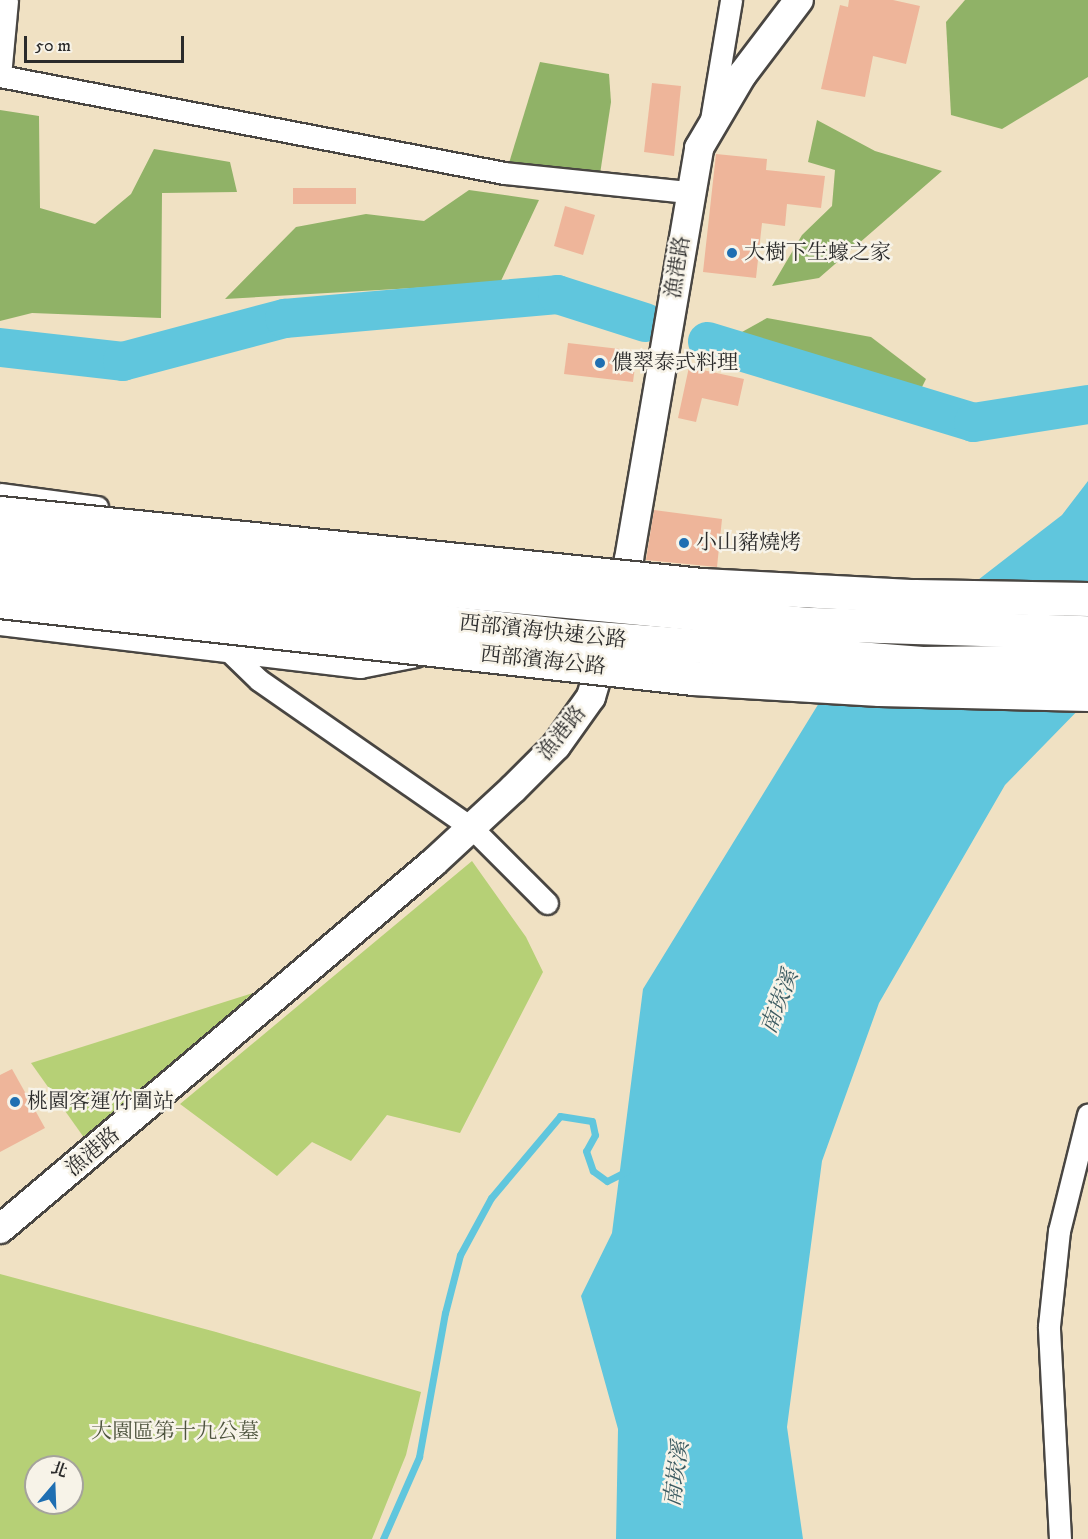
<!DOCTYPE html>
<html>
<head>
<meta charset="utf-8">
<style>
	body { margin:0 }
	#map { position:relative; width:1088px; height:1539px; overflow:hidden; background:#f0e1c3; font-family:"IM FELL DW Pica","Noto Serif TC",serif }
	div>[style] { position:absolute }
	.green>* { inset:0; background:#b6d076 }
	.forest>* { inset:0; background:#90b267 }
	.water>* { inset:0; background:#60c6dd }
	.stream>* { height:7px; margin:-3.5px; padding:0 3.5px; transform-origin:3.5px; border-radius:3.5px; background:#60c6dd }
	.river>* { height:39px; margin:-19.5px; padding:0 19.5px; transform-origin:19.5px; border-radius:19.5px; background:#60c6dd }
	.building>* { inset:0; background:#eeb59a }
	.roads { filter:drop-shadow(2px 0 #494642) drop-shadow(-2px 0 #494642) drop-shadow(0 2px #494642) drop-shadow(0 -2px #494642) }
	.street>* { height:21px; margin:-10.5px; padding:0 10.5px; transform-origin:10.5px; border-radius:10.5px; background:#fff }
	.secondary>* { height:28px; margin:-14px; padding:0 14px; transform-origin:14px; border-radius:14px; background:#fff }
	.bridges { filter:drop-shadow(2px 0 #494642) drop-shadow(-2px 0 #494642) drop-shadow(0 2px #494642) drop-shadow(0 -2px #494642) }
	.primary-bridge>* { height:33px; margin:-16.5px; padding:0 16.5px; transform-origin:16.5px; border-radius:16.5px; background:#fff }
	.highway-bridge>* { height:33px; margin:-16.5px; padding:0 16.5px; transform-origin:16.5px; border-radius:16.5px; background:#fff }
	.dots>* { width:16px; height:16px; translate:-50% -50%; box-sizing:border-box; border:3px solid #f7f3e8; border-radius:50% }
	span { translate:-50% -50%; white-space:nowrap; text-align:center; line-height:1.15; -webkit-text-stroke:5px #f7f3e8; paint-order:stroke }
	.poi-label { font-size:21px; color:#2b2b2b }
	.left { translate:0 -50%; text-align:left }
	.street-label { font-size:21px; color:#2b2b2b }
	.park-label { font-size:21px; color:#4e543e }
	.water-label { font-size:22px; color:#3b5a60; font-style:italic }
	.north { position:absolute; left:24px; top:1455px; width:60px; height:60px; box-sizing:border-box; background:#f7f3e8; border:2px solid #a5a39c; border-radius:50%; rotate:19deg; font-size:16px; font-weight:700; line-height:24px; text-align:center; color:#2b2b2b }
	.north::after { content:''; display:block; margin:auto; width:21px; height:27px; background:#1f6fb2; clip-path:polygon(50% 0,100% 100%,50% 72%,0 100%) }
	.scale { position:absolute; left:24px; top:36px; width:160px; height:27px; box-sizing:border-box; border:3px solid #2b2b2b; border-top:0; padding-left:8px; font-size:18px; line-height:21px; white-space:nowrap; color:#2b2b2b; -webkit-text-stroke:4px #f7f3e8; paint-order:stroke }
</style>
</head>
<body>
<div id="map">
	<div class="green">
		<i style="clip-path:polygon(472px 861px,526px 937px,543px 972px,460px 1133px,387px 1115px,351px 1161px,312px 1142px,277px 1176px,180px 1104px)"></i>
		<i style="clip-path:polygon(253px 993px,85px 1139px,31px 1063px)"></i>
		<i style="clip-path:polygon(evenodd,0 1274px,216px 1332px,421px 1392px,406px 1455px,372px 1539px,0 1539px,0 1274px,36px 1467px,72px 1467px,72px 1503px,36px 1503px,36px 1467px)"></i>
	</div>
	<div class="forest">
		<i style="clip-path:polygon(965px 0,1088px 0,1088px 77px,1002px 129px,951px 115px,946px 22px)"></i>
		<i style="clip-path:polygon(540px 62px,609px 74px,611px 102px,600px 174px,509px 163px)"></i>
		<i style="clip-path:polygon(0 110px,39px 116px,40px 208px,95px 224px,131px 194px,154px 149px,230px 162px,237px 192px,162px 193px,161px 318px,32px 313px,0 321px)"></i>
		<i style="clip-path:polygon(817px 120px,875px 151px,942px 171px,819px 278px,772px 286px,802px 235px,832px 206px,835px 170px,808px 162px)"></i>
		<i style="clip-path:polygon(469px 190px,539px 200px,500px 283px,225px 299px,296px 227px,366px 214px,424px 221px)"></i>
		<i style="clip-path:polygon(767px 318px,871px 337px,926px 379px,918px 395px,733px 337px)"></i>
	</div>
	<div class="water">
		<i style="clip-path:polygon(1088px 481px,1088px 700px,1005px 785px,879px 1003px,822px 1161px,787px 1427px,803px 1539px,616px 1539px,618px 1429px,581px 1296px,612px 1233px,643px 989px,819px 703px,1062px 515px)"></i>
	</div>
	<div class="stream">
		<i style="left:383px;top:1539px;width:90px;rotate:-66.3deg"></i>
		<i style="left:419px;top:1457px;width:146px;rotate:-79.8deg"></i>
		<i style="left:445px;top:1313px;width:60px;rotate:-75.5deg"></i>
		<i style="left:460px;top:1255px;width:65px;rotate:-61.5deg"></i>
		<i style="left:491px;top:1198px;width:107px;rotate:-49.9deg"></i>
		<i style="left:560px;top:1116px;width:32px;rotate:9deg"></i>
		<i style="left:592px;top:1121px;width:14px;rotate:78deg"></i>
		<i style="left:595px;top:1135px;width:18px;rotate:119deg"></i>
		<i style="left:586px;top:1151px;width:21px;rotate:71deg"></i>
		<i style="left:593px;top:1171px;width:17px;rotate:36deg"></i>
		<i style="left:607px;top:1181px;width:22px;rotate:-27deg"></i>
	</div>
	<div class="river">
		<i style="left:707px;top:341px;width:278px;rotate:16.9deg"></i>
		<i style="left:973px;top:422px;width:116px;rotate:-8.9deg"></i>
		<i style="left:0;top:347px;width:123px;rotate:6.5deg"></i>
		<i style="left:122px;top:361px;width:168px;rotate:-14.9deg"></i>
		<i style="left:284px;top:318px;width:274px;rotate:-5deg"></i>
		<i style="left:557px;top:294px;width:92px;rotate:17.7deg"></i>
	</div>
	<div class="building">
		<i style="clip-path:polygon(849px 0,893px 0,920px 6px,906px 64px,873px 56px,865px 97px,821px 89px,840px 5px,848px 7px)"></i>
		<i style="clip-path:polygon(652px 83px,681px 86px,674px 156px,644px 152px)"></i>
		<i style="clip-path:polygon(716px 154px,767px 159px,766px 170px,825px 176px,821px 208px,787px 204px,785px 226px,762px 223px,756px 278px,703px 272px)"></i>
		<i style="clip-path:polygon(293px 188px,356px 188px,356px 204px,293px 204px)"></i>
		<i style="clip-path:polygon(565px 206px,595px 215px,583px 255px,554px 246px)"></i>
		<i style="clip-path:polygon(568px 343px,637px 351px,633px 382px,564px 374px)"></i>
		<i style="clip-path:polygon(689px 367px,744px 379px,738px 406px,702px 398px,696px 422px,678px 418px)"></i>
		<i style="clip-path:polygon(654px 510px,722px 519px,717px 567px,646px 560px)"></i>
		<i style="clip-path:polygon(12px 1069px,45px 1128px,0 1152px,0 1075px)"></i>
	</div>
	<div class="roads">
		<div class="street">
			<i style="left:0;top:76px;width:513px;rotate:10.89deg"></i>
			<i style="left:504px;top:173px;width:186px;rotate:5.9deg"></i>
			<i style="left:0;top:76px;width:76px;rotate:-84.7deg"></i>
			<i style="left:711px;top:120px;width:122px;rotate:-80.5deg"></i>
			<i style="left:0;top:494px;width:98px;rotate:7.6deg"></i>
			<i style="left:0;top:624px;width:363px;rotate:6.8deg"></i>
			<i style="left:360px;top:667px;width:57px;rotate:-11.1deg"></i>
			<i style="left:232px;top:654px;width:37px;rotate:44deg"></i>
			<i style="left:259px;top:680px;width:259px;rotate:34.8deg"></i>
			<i style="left:472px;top:828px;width:106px;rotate:45deg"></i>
			<i style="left:1060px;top:1539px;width:213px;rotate:-93deg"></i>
			<i style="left:1049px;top:1326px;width:96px;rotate:-84deg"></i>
			<i style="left:1059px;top:1231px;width:120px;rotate:-76deg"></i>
		</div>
		<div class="secondary">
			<i style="left:618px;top:598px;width:41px;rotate:-74.2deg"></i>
			<i style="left:629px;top:559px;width:417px;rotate:-80.3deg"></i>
			<i style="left:699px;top:148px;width:85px;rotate:-59.5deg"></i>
			<i style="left:742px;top:75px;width:94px;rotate:-52.8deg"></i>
			<i style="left:0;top:1229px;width:567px;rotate:-40.21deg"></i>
			<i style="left:433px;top:863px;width:109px;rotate:-42.8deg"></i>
			<i style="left:513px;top:789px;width:61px;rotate:-45deg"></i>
			<i style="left:556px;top:746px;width:60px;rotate:-54.5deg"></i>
			<i style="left:591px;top:697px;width:53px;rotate:-73.6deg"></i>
		</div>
	</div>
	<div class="bridges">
		<div class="primary-bridge">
			<i style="left:0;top:513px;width:706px;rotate:5.86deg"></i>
			<i style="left:702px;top:585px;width:213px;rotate:3deg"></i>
			<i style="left:915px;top:596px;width:173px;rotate:1deg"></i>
			<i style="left:0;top:601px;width:697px;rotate:6.34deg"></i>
			<i style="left:693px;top:678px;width:186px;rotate:3.4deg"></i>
			<i style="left:879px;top:689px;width:209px;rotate:1.4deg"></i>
		</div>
		<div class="highway-bridge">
			<i style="left:0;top:540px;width:335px;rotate:6.7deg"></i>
			<i style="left:333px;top:579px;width:482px;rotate:5.4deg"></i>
			<i style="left:813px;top:624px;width:275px;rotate:1.7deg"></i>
			<i style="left:0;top:572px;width:575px;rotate:6.4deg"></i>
			<i style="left:571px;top:636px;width:352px;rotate:4.4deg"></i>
			<i style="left:922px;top:663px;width:166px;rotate:-0.7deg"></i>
		</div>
	</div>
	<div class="dots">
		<i style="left:732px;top:253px;background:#1f6fb2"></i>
		<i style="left:600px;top:363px;background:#1f6fb2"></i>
		<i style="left:684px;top:543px;background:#1f6fb2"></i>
		<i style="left:15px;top:1102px;background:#1f6fb2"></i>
	</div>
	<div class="poi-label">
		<span class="left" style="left:744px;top:253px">大樹下生蠔之家</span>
		<span class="left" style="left:612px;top:363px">儂翠泰式料理</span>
		<span class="left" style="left:696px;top:543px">小山豬燒烤</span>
		<span class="left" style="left:27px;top:1102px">桃園客運竹圍站</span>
	</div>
	<div class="street-label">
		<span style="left:678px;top:267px;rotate:-81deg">漁港路</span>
		<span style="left:543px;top:632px;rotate:6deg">西部濱海快速公路</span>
		<span style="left:543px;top:661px;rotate:6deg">西部濱海公路</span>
		<span style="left:562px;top:733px;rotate:-51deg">漁港路</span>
		<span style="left:93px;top:1152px;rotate:-40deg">漁港路</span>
	</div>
	<div class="park-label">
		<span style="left:175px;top:1432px">大園區第十九公墓</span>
	</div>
	<div class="water-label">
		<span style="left:780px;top:1002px;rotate:-69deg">南崁溪</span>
		<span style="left:677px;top:1474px;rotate:-82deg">南崁溪</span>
	</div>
	<div class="north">北</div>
	<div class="scale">50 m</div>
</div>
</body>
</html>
